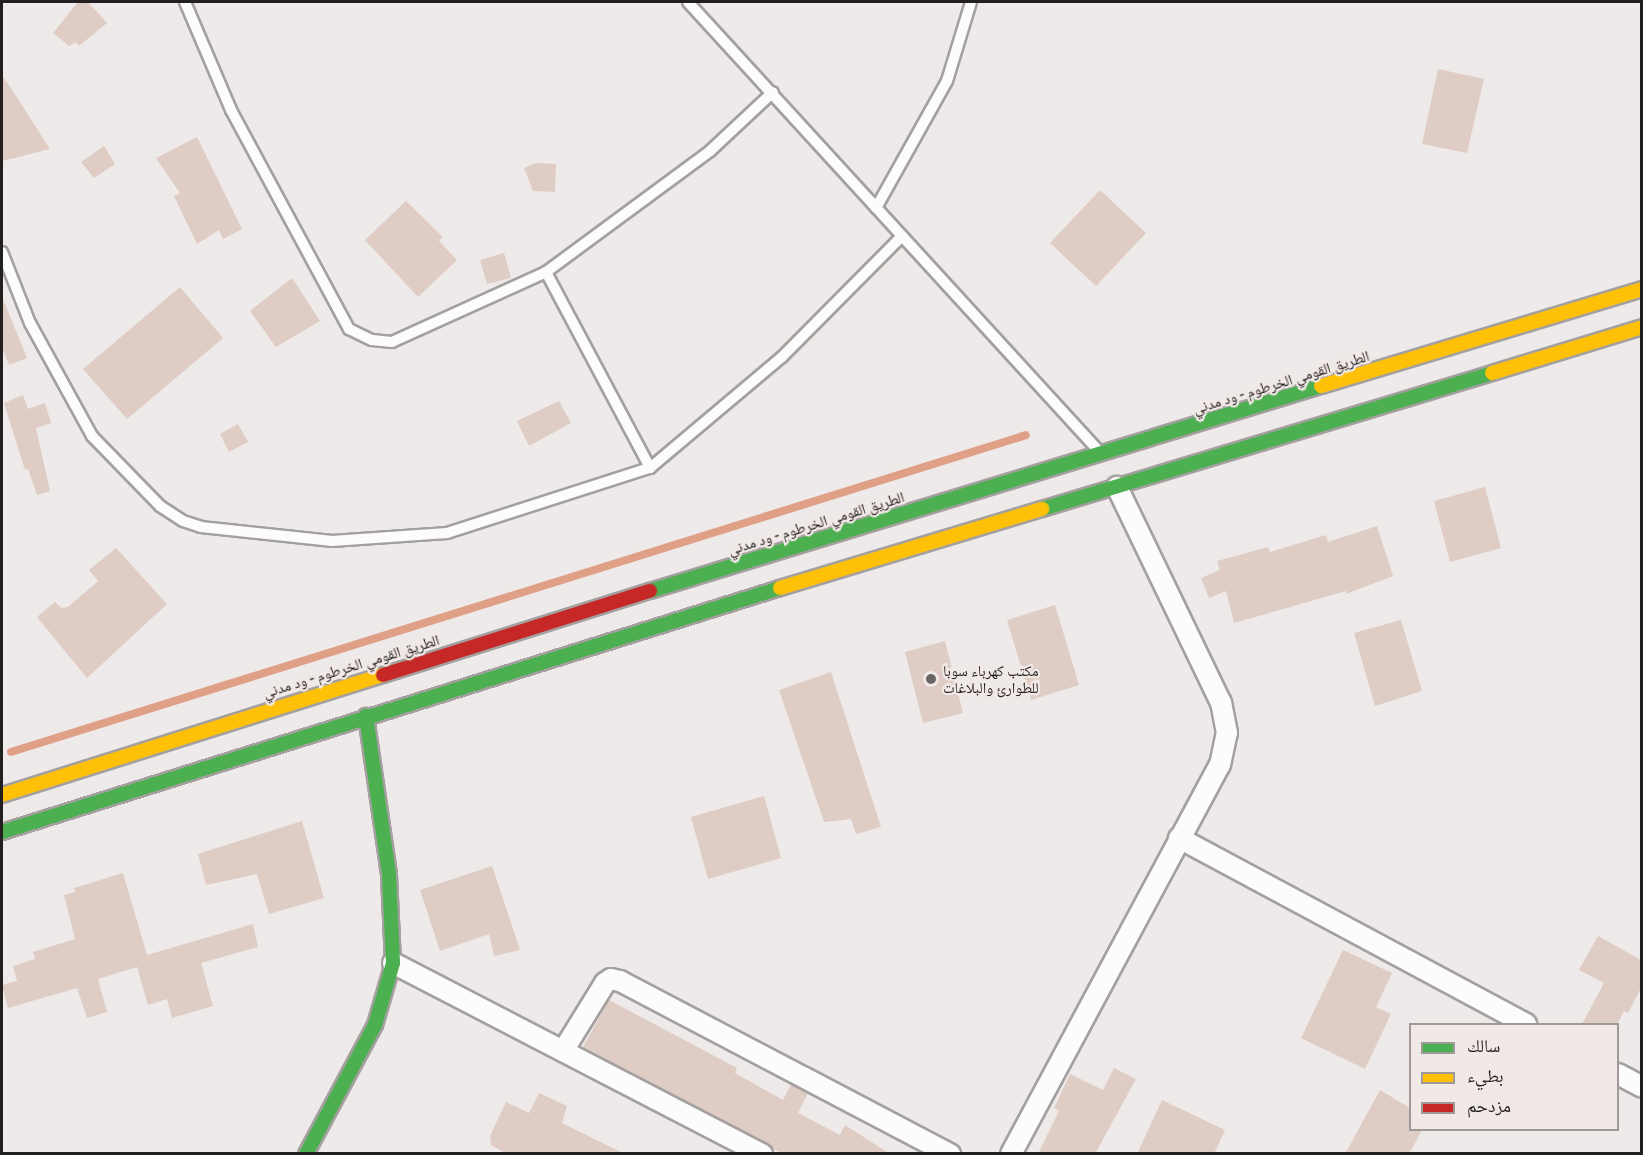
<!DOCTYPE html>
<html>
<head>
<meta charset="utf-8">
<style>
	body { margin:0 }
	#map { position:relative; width:1643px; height:1155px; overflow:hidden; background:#eeeae9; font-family:"Archivo Narrow","Noto Naskh Arabic",sans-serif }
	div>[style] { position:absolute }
	.stream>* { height:8px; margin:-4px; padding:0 4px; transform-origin:4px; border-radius:4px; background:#dfa087 }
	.building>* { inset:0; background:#dfccc4 }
	.roads { filter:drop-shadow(2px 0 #a3a09f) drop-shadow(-2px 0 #a3a09f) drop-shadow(0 2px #a3a09f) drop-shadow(0 -2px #a3a09f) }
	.lane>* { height:10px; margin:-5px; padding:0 5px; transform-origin:5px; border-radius:5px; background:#fcfcfc }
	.street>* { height:20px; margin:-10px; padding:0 10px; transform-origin:10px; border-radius:10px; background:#fcfcfc }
	.fast>* { height:14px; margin:-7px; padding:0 7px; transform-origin:7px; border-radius:7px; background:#4caf50 }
	.slow>* { height:14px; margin:-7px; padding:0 7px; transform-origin:7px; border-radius:7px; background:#ffc107 }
	.jam>* { height:14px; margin:-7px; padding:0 7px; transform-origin:7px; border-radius:7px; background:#c62828 }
	.dots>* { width:16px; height:16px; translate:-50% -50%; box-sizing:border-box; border:3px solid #f1e9e6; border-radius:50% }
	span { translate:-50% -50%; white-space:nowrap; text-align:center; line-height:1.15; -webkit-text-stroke:4.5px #f1e9e6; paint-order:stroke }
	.street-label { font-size:15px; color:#221f1e }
	.poi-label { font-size:15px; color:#221f1e }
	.left { translate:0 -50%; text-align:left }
	.frame { position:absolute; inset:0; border:3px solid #221f1e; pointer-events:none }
	.legend { position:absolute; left:1409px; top:1023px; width:210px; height:108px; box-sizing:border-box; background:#f1e9e6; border:2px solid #9e9896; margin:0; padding:8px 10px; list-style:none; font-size:18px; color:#221f1e }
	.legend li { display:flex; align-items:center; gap:12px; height:30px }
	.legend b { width:30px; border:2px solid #9e9896 }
</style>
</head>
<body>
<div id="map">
	<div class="stream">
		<i style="left:11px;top:752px;width:1063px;rotate:-17.34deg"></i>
	</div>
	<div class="building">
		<i style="clip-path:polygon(78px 2px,88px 2px,107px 23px,79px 46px,76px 42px,69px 46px,53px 33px)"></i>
		<i style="clip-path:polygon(1438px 69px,1484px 79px,1467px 153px,1422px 144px)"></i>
		<i style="clip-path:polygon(2px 75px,16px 96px,50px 149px,2px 161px)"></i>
		<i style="clip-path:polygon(197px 137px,242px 229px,223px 239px,219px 230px,197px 244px,174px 196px,180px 193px,156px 158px)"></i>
		<i style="clip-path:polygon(104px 146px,115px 164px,94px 178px,81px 162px)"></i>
		<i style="clip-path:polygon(536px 163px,556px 164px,555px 192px,533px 191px,524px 168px)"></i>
		<i style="clip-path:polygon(1100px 190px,1146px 233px,1096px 286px,1050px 243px)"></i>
		<i style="clip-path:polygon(406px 201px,443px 237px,439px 241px,457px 260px,418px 297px,365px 240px)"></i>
		<i style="clip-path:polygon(504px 253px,511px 278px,487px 284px,480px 260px)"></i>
		<i style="clip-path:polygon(292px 278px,320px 321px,276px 347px,250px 311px)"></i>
		<i style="clip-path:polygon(180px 287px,223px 338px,127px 419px,83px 369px)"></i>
		<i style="clip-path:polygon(2px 297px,27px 358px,9px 365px,2px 347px)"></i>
		<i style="clip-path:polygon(23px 395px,28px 409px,45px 403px,51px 423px,36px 428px,50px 491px,37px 495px,28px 469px,25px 470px,4px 403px)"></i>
		<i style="clip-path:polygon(559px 401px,571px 423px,529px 446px,517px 421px)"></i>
		<i style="clip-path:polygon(238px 424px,248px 442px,229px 452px,220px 434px)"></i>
		<i style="clip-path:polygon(1485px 487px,1501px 548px,1450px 562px,1434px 501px)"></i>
		<i style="clip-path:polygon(1377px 526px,1393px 576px,1346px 594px,1346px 591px,1234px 623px,1226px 591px,1209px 598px,1201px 578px,1220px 570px,1217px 561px,1268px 547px,1270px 552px,1326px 535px,1328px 542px)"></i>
		<i style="clip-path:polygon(116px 548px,167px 604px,87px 678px,37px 617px,55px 602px,61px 608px,68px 607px,98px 581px,89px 570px)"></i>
		<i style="clip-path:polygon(1055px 605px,1079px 685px,1031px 700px,1007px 620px)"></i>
		<i style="clip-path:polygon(1401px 620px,1422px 691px,1375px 706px,1354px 633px)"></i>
		<i style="clip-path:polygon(945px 641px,963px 713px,923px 723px,905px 652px)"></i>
		<i style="clip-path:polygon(831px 672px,881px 827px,856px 834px,851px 819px,824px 822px,779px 690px)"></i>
		<i style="clip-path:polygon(764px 796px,781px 858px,708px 879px,691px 817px)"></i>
		<i style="clip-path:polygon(302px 821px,324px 898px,269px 914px,257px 874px,206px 885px,198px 854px)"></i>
		<i style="clip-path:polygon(492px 866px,520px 950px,494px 956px,489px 934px,440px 951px,420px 890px)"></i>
		<i style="clip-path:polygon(123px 873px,147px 955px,253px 924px,258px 947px,201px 963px,213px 1006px,172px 1018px,167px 999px,148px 1005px,137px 967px,98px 979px,107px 1012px,87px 1018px,77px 988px,8px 1008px,2px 985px,17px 981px,13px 966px,35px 959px,33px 952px,75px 939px,64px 895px,75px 892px,74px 888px)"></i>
		<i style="clip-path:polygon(1598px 936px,1641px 960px,1641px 988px,1628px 1013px,1624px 1011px,1617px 1024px,1582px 1024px,1604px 983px,1579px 970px)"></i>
		<i style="clip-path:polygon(1343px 950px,1392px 973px,1376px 1007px,1391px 1014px,1365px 1069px,1301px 1038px)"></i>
		<i style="clip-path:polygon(609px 1000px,737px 1068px,735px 1073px,783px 1100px,791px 1084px,808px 1093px,798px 1113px,840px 1135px,845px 1125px,890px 1154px,783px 1154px,602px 1058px,583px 1047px)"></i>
		<i style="clip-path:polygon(1114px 1068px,1136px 1079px,1095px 1154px,1038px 1154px,1059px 1111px,1054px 1108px,1070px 1074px,1103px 1090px)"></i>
		<i style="clip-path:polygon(1380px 1090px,1410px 1108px,1410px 1130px,1422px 1130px,1409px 1154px,1345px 1154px)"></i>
		<i style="clip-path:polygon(539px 1093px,567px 1106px,562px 1123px,625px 1154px,507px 1154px,491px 1145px,490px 1136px,506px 1102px,529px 1113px)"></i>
		<i style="clip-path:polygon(1162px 1100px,1225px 1130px,1214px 1154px,1137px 1154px)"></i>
	</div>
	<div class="roads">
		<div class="lane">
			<i style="left:185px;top:2px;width:117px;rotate:66.9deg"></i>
			<i style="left:231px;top:110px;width:249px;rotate:61.7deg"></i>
			<i style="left:349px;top:329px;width:25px;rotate:26deg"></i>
			<i style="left:372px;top:340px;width:20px;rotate:6deg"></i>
			<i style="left:392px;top:342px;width:169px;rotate:-24.4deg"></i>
			<i style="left:546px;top:272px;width:204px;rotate:-36.4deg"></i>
			<i style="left:710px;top:151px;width:86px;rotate:-43.1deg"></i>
			<i style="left:688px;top:2px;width:607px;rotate:47.54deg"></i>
			<i style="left:876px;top:208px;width:145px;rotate:-60.8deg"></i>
			<i style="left:947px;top:81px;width:83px;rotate:-73.1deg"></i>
			<i style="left:2px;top:252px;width:76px;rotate:68.5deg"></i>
			<i style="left:30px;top:323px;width:129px;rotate:61.2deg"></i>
			<i style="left:92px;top:436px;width:98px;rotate:45.8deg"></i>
			<i style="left:160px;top:506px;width:27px;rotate:33deg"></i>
			<i style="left:183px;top:521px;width:19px;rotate:18deg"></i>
			<i style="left:201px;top:527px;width:132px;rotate:6.1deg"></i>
			<i style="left:332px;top:541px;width:115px;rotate:-4deg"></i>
			<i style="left:447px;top:533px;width:213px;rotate:-17.8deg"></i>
			<i style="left:650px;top:468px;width:172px;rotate:-40.1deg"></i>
			<i style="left:782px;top:357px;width:170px;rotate:-45.2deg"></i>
			<i style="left:546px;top:272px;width:222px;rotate:62deg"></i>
		</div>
		<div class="street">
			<i style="left:1179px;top:838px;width:394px;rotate:28.2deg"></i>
			<i style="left:393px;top:963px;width:416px;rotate:27.4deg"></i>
			<i style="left:563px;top:1051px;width:80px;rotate:-58.3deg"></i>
			<i style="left:605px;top:983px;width:7px;rotate:-34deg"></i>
			<i style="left:611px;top:979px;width:9px;rotate:13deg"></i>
			<i style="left:620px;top:981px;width:373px;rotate:27.7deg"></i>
			<i style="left:1618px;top:1074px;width:27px;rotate:28deg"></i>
			<i style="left:1011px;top:1154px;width:442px;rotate:-61.8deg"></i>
			<i style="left:1220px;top:765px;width:33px;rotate:-78deg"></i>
			<i style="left:1227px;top:733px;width:31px;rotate:-101deg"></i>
			<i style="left:1221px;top:703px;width:240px;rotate:-115.7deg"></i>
		</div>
		<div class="fast">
			<i style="left:1042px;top:509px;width:470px;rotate:-16.8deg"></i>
			<i style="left:650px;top:591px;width:702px;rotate:-16.99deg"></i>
			<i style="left:2px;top:832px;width:815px;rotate:-17.41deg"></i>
			<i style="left:306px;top:1154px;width:146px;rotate:-61.9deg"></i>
			<i style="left:375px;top:1025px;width:65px;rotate:-73.8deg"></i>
			<i style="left:393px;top:963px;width:89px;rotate:-92.6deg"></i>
			<i style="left:389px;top:874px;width:160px;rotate:-98.3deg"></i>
		</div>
		<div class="slow">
			<i style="left:1492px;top:373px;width:157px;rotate:-17deg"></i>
			<i style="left:1321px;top:386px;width:335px;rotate:-16.8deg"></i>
			<i style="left:780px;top:588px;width:274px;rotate:-16.8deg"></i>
			<i style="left:2px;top:795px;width:399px;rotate:-17.5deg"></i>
		</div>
		<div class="jam">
			<i style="left:383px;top:675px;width:280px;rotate:-17.5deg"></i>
		</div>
	</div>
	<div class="dots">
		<i style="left:931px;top:679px;background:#696665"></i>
	</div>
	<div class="street-label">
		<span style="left:1281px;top:382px;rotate:-17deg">الطريق القومي الخرطوم - ود مدني</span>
		<span style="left:816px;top:523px;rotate:-17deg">الطريق القومي الخرطوم - ود مدني</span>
		<span style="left:351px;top:666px;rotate:-17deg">الطريق القومي الخرطوم - ود مدني</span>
	</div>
	<div class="poi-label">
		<span class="left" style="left:943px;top:679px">مكتب كهرباء سوبا<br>للطوارئ والبلاغات</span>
	</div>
	<div class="frame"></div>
	<ul class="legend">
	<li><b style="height:8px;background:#4caf50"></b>سالك</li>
	<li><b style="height:8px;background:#ffc107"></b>بطيء</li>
	<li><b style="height:8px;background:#c62828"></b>مزدحم</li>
	</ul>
</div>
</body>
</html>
